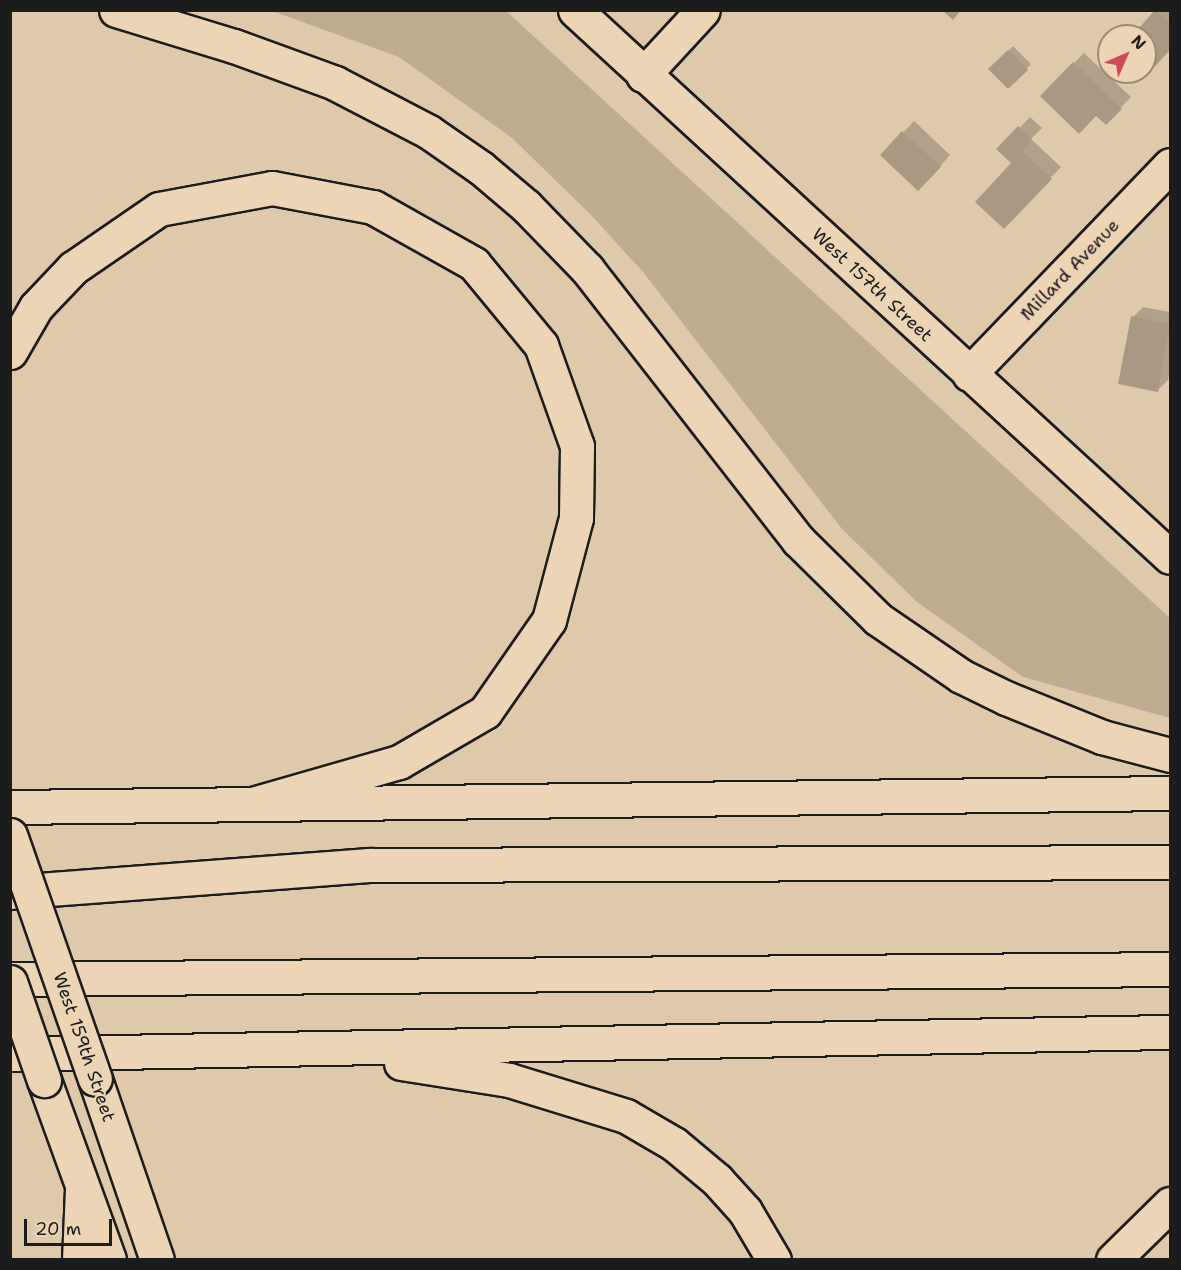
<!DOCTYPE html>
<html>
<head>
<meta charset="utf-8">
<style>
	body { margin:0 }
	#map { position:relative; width:1181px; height:1270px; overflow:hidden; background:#e0c9ab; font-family:"Shantell Sans",sans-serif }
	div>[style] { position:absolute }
	.green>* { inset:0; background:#c0ac93 }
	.shadow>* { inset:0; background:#0003 }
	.building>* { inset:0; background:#aa9883 }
	.roads { filter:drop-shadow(2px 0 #1c1c1c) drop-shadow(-2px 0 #1c1c1c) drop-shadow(0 2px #1c1c1c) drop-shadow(0 -2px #1c1c1c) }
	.minor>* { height:33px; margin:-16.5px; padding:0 16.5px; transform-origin:16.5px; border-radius:16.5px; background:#edd4b4 }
	.major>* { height:33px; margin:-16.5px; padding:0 16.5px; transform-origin:16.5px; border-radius:16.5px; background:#edd4b4 }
	.highway>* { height:33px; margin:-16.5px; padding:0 16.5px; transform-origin:16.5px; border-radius:16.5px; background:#edd4b4 }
	.bridges { filter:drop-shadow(2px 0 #1c1c1c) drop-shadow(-2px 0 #1c1c1c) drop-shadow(0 2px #1c1c1c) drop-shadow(0 -2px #1c1c1c) }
	.major-bridge>* { height:33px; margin:-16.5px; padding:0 16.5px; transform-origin:16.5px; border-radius:16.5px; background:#edd4b4 }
	span { translate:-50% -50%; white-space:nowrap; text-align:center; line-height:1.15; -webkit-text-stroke:4.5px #edd4b4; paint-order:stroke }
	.street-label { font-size:18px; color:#1c1c1c }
	.frame { position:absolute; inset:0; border:12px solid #1c1c1c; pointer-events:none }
	.north { position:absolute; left:1097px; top:24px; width:60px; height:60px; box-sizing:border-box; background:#edd4b4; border:2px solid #998a77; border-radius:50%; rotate:45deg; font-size:16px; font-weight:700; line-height:24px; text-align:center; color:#1c1c1c }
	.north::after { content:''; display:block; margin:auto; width:21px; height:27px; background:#d1495b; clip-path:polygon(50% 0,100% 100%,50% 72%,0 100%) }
	.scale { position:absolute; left:24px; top:1219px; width:88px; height:27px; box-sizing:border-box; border:3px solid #1c1c1c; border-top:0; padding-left:8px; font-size:18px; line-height:21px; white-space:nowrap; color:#1c1c1c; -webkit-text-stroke:4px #edd4b4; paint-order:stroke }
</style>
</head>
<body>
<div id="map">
	<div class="green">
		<i style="clip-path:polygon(272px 11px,506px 11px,1170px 618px,1170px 718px,1023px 677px,917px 602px,842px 529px,643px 272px,591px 215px,512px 138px,399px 57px)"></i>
	</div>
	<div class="shadow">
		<i style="clip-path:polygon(1157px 10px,1170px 10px,1170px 49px,1148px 72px,1145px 36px,1134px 36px)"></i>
		<i style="clip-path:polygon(1013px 46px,1031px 64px,1008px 87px,990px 69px)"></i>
		<i style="clip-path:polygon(1084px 53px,1131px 97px,1106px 123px,1096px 114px,1042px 96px)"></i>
		<i style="clip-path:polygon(1030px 117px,1042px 128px,1031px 139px,1061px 167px,1004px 227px,1014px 163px,999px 149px)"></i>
		<i style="clip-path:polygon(914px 121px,950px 155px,929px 179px,882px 155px)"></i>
		<i style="clip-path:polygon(1143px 307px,1170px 312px,1170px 367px,1168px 380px,1158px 390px,1133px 317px)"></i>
	</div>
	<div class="building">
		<i style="clip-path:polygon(942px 10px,961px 10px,953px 20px)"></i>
		<i style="clip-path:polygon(1155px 10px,1170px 21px,1170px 50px,1148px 74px,1145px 36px,1132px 36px)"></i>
		<i style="clip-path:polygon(1008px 50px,1028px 70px,1008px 89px,988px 69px)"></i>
		<i style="clip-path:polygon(1073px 62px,1122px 109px,1106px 125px,1096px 116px,1079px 134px,1040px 96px)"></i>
		<i style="clip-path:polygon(1018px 126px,1032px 140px,1022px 150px,1052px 179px,1004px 229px,975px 202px,1011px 163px,996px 149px)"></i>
		<i style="clip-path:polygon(902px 131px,941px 167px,918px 191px,880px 155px)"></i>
		<i style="clip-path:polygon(1131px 316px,1170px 324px,1158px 392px,1118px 384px)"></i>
	</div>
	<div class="roads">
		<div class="minor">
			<i style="left:575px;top:10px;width:808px;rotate:42.59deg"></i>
			<i style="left:643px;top:75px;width:88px;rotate:-47.3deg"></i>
			<i style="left:969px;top:374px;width:290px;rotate:-46.1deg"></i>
		</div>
		<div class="major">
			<i style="left:95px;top:1079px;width:191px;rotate:71.1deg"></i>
			<i style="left:44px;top:1080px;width:191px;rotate:70.1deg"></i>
		</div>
		<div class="highway">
			<i style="left:116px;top:10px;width:123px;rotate:17deg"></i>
			<i style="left:234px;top:46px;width:108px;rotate:20.1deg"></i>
			<i style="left:335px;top:83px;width:106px;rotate:27.5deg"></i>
			<i style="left:429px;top:132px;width:63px;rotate:34.7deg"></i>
			<i style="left:481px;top:168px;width:59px;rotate:40.2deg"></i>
			<i style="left:526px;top:206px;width:88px;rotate:45.9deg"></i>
			<i style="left:587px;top:269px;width:343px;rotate:52.1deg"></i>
			<i style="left:798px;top:540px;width:112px;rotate:44.6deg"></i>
			<i style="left:878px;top:619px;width:101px;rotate:34.5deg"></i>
			<i style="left:961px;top:676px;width:50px;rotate:26.1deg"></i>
			<i style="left:1006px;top:698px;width:104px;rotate:22.1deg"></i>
			<i style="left:1102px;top:737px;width:70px;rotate:14.8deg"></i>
			<i style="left:10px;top:352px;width:52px;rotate:-60deg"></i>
			<i style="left:36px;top:307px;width:54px;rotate:-46.5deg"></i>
			<i style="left:73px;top:268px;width:104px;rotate:-34.5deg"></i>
			<i style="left:159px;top:209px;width:115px;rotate:-10.5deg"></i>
			<i style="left:272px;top:188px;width:103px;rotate:10.7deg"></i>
			<i style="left:373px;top:207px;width:116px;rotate:29.4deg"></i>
			<i style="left:474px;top:264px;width:105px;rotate:50.4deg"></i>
			<i style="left:541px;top:345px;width:107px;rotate:70.4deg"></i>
			<i style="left:577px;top:446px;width:72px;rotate:90.8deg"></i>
			<i style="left:576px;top:518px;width:106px;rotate:104.8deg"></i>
			<i style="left:549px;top:620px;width:112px;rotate:124.8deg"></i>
			<i style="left:485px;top:712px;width:99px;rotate:149.8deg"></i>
			<i style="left:399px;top:762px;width:149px;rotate:164deg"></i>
			<i style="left:10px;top:807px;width:1160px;rotate:-0.69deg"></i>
			<i style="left:10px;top:892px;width:360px;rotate:-4.3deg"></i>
			<i style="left:369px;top:865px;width:801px;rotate:-0.21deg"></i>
			<i style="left:10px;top:979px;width:1160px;rotate:-0.49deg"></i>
			<i style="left:10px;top:1054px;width:1160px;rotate:-1.09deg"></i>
			<i style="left:401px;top:1063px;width:109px;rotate:8.9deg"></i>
			<i style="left:509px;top:1080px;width:122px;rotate:17.1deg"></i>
			<i style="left:626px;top:1116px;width:56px;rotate:30.3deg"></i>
			<i style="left:674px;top:1144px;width:56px;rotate:39.9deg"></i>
			<i style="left:717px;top:1180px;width:42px;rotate:47.9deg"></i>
			<i style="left:745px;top:1211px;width:57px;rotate:59.4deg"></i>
			<i style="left:79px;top:1260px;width:72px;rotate:-87.6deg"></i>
			<i style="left:1113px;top:1260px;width:80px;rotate:-44.5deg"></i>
		</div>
	</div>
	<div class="bridges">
		<div class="major-bridge">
			<i style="left:10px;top:835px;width:258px;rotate:70.8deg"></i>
			<i style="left:10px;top:982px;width:104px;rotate:70.9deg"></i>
		</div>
	</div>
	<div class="street-label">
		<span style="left:1070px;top:270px;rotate:-46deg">Millard Avenue</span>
		<span style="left:872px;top:285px;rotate:43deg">West 157th Street</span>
		<span style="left:84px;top:1047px;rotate:71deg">West 159th Street</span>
	</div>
	<div class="frame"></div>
	<div class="north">N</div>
	<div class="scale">20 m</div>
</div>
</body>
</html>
